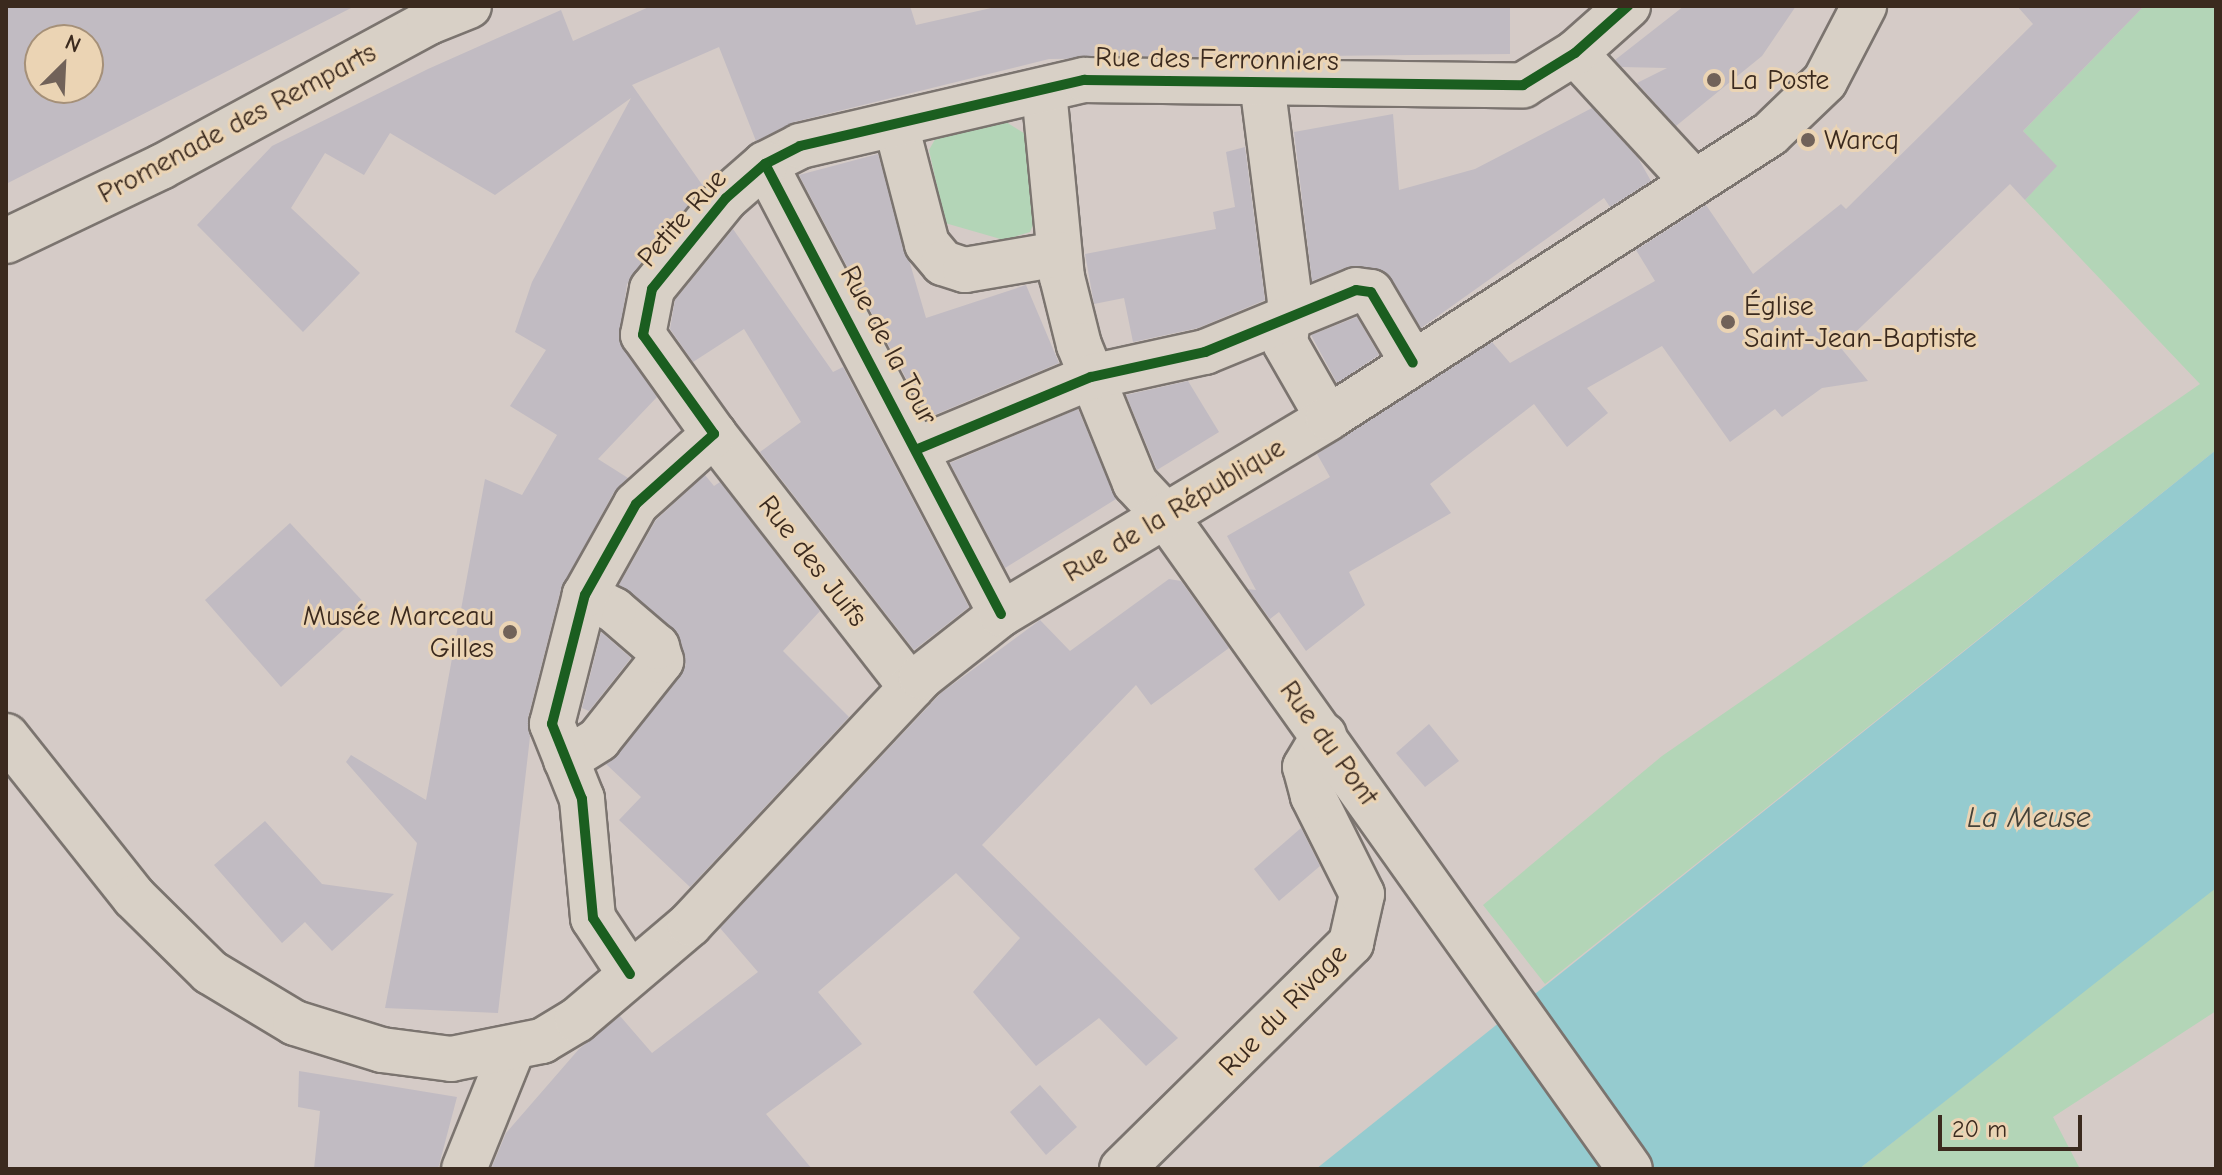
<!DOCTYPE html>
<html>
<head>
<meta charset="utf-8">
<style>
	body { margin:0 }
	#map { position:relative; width:2222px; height:1175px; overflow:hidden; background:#d5cbc7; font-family:"Comic Neue",sans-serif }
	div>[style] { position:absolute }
	.green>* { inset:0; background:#b3d5b7 }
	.water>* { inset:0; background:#95cbcf }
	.building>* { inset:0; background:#c1bbc2 }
	.roads { filter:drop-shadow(2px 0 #7b746f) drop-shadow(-2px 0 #7b746f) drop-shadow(0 2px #7b746f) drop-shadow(0 -2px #7b746f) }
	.minor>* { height:44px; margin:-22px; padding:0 22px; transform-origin:22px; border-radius:22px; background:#d8d0c6 }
	.major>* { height:44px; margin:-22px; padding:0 22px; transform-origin:22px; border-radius:22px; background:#d8d0c6 }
	.cycleway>* { height:10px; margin:-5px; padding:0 5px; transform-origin:5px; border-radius:5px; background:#1b5e20 }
	.dots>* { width:22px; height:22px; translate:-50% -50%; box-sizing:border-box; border:4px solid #ebd4b4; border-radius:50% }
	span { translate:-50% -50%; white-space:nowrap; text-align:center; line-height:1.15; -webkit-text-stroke:6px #ebd4b4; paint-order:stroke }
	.street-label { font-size:28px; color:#3b2a1e }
	.poi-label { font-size:28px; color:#3b2a1e }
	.left { translate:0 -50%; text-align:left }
	.right { translate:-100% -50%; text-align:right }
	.water-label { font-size:30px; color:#444239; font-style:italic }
	.frame { position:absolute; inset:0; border:8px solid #3b2a1e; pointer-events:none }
	.north { position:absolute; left:24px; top:24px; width:80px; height:80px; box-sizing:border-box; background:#ebd4b4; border:2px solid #a59078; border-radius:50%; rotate:24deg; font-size:22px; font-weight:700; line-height:32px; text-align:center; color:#3b2a1e }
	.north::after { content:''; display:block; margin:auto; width:28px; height:36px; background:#716259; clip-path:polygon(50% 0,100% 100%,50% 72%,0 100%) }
	.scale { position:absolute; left:1938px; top:1115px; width:144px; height:36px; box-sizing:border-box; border:4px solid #3b2a1e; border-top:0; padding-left:10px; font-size:24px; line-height:28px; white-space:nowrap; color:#3b2a1e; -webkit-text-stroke:6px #ebd4b4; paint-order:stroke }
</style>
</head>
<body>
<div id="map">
	<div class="green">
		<i style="clip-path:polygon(2144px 6px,2216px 6px,2216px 450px,1545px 984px,1483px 905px,1662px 756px,2200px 384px,2025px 200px,2056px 166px,2023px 131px)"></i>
		<i style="clip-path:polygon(1006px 122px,1027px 135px,1039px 211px,1030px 232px,1004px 240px,945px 223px,929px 150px,938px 134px)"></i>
		<i style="clip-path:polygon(2216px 886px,2216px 1011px,2053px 1117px,2080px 1169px,1859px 1169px)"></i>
	</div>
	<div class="water">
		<i style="clip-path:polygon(2216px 450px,2216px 888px,1859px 1169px,1316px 1169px)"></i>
	</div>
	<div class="building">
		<i style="clip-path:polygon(evenodd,6px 6px,355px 6px,6px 184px,6px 6px,40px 40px,88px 40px,88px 88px,40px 88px,40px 40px)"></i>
		<i style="clip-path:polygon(651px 6px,910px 6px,916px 25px,1000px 6px,1510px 6px,1510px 54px,1049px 59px,794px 122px,756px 141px,719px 47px,632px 85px,703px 186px,627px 284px,619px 341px,657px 397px,598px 459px,628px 478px,614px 492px,561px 589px,528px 718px,530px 737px,498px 1013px,385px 1008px,417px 843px,346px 762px,351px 755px,426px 800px,485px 479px,522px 495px,557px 435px,510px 406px,546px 350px,515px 332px,532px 282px,631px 98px,495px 195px,390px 133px,364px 175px,325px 153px,291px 208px,360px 273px,303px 332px,197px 225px,272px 146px,428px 69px,561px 10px,573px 41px)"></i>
		<i style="clip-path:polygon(1684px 6px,1796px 6px,1762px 56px,1676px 126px,1637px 83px,1667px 68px,1622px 67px,1615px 60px)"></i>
		<i style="clip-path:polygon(2017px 6px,2144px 6px,2023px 131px,2057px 166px,2025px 200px,2010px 184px,1840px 347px,1868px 381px,1822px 388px,1782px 417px,1775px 409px,1730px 442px,1662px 346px,1587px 388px,1608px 413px,1567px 447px,1534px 404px,1430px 484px,1451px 513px,1349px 572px,1365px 605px,1306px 651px,1279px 612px,1270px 619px,1248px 589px,1256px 590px,1227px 536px,1330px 477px,1317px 454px,1492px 342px,1510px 363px,1655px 281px,1636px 250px,1706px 205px,1753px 274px,1841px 204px,1846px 209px,2033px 24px)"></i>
		<i style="clip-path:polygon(1592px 108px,1638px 158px,1651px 181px,1610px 207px,1604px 198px,1421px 328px,1384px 271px,1347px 267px,1312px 281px,1294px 132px,1393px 114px,1399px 190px,1475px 169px)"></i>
		<i style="clip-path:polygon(1245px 147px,1265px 300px,1198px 328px,1133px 342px,1124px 298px,1094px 304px,1085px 254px,1216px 229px,1213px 212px,1235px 207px,1226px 152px)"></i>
		<i style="clip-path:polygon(878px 154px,926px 318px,1026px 285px,1059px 363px,927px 418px,799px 175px)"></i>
		<i style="clip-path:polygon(733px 229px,833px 372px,843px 367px,969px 607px,914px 650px,760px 452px,801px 422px,744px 329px,693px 362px,670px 329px,675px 300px)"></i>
		<i style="clip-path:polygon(1357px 317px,1379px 355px,1337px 383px,1311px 335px)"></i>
		<i style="clip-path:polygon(1188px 381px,1219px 432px,1157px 470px,1126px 395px)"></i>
		<i style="clip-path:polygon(1078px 409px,1116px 499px,1005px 568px,950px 463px)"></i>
		<i style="clip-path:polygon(705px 475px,714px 486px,720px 482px,820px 611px,783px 651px,849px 717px,690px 887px,619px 820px,641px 797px,606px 764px,686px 665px,674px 629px,619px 585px,656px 520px)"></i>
		<i style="clip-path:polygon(290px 523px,368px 607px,281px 687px,205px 600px)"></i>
		<i style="clip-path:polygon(1169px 579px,1181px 581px,1229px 648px,1151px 705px,1136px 685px,982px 845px,1178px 1038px,1146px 1066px,1099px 1018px,1036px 1066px,973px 992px,1020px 938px,956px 873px,818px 992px,862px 1044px,766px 1114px,812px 1169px,491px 1169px,506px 1133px,579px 1049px,620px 1016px,652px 1053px,758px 972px,720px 928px,941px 693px,1040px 620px,1070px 651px)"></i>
		<i style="clip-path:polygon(601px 632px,631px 658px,589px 711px,582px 708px)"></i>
		<i style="clip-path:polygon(1429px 724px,1459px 761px,1425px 787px,1396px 753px)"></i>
		<i style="clip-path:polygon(265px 821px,322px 884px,394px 894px,332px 951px,305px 922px,282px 943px,214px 865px)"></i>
		<i style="clip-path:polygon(1301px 828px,1320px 866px,1279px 901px,1254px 869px)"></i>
		<i style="clip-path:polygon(299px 1071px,457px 1097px,438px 1169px,314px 1169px,320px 1111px,298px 1107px)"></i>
		<i style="clip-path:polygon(1040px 1085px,1077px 1127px,1046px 1155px,1010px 1112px)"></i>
	</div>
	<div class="roads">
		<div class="minor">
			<i style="left:1575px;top:53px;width:176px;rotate:47.3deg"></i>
			<i style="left:1262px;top:83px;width:221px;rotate:82.7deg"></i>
			<i style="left:1290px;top:302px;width:41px;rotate:97deg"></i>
			<i style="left:1285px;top:343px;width:86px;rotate:60.2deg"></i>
			<i style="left:1044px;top:91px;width:187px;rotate:84.5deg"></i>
			<i style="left:1062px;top:277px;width:70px;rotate:76deg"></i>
			<i style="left:1079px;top:345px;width:149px;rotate:67.9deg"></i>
			<i style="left:1135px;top:483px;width:44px;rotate:46.8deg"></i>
			<i style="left:896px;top:125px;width:123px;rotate:75.4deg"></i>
			<i style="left:927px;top:244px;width:25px;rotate:50deg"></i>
			<i style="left:943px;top:263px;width:23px;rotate:18deg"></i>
			<i style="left:965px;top:270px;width:95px;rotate:-9.7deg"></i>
			<i style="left:6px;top:241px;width:172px;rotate:-25.5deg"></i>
			<i style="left:161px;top:167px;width:305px;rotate:-28.4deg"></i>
			<i style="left:429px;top:22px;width:43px;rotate:-21.8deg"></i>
			<i style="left:714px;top:434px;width:321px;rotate:52.1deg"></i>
			<i style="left:918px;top:449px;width:187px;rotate:-22.6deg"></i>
			<i style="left:1091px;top:377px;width:117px;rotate:-12.4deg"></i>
			<i style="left:1205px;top:352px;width:163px;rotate:-22.3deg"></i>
			<i style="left:1356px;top:290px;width:15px;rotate:8deg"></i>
			<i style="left:1371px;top:292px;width:82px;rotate:59.4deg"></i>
			<i style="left:1001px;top:614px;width:508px;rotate:-117.67deg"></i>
			<i style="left:765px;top:164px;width:39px;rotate:-27deg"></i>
			<i style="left:800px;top:146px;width:292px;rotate:-13.1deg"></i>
			<i style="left:1084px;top:80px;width:439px;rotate:0.7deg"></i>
			<i style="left:1523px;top:85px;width:61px;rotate:-31.6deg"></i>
			<i style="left:1575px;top:53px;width:71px;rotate:-41.6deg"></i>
			<i style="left:566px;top:760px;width:39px;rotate:-32deg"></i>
			<i style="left:599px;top:739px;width:100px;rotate:-51.5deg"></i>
			<i style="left:661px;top:661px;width:15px;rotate:-106deg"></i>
			<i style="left:657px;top:647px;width:57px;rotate:-139.3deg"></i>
			<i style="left:614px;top:610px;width:33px;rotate:-153deg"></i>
			<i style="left:630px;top:974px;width:67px;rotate:-123.5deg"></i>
			<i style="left:593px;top:918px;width:120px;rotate:-95.3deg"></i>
			<i style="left:582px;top:799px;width:81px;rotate:-111.8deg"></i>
			<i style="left:552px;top:724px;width:133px;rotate:-75.7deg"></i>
			<i style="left:585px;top:595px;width:104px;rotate:-60.7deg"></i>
			<i style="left:636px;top:504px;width:105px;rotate:-41.9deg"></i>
			<i style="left:714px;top:434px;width:122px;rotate:-125.6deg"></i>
			<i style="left:643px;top:335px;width:47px;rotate:-78.9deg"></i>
			<i style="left:652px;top:289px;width:117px;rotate:-50.9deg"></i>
			<i style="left:726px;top:198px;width:52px;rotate:-41.1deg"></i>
			<i style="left:464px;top:1169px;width:128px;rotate:-68deg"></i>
			<i style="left:1122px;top:1169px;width:322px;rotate:-44.6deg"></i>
			<i style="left:1351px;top:943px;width:50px;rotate:-77.3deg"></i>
			<i style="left:1362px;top:894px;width:110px;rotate:-116.6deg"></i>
			<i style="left:1313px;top:796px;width:30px;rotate:-105deg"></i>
			<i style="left:1305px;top:767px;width:37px;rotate:-59deg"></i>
		</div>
		<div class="major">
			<i style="left:1165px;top:515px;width:802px;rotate:54.59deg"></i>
			<i style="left:6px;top:736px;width:206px;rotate:51.5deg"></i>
			<i style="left:134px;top:897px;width:107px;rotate:44.6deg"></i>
			<i style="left:210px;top:972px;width:99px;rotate:31deg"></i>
			<i style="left:295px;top:1023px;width:91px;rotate:17.2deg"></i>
			<i style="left:382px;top:1050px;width:70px;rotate:7.4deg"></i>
			<i style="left:451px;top:1059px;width:93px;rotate:-11.2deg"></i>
			<i style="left:542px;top:1041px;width:41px;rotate:-31deg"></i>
			<i style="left:577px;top:1020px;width:148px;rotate:-40.3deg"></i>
			<i style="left:690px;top:924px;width:338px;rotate:-46.9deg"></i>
			<i style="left:921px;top:677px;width:102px;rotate:-38.2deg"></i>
			<i style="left:1001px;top:614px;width:381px;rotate:-30.9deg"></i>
			<i style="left:1328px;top:418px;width:525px;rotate:-32.72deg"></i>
			<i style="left:1770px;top:134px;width:76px;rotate:-43.9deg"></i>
			<i style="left:1825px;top:81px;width:85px;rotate:-62.5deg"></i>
		</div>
	</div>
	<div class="cycleway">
		<i style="left:918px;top:449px;width:187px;rotate:-22.6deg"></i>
		<i style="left:1091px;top:377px;width:117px;rotate:-12.4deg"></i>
		<i style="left:1205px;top:352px;width:163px;rotate:-22.3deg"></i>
		<i style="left:1356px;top:290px;width:15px;rotate:8deg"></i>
		<i style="left:1371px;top:292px;width:82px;rotate:59.4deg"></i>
		<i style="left:1001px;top:614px;width:508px;rotate:-117.67deg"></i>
		<i style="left:765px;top:164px;width:39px;rotate:-27deg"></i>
		<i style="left:800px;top:146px;width:292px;rotate:-13.1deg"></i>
		<i style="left:1084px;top:80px;width:439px;rotate:0.7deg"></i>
		<i style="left:1523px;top:85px;width:61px;rotate:-31.6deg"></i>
		<i style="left:1575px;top:53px;width:71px;rotate:-41.6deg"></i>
		<i style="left:630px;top:974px;width:67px;rotate:-123.5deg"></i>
		<i style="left:593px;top:918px;width:120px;rotate:-95.3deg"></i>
		<i style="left:582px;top:799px;width:81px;rotate:-111.8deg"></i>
		<i style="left:552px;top:724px;width:133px;rotate:-75.7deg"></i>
		<i style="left:585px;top:595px;width:104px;rotate:-60.7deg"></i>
		<i style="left:636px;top:504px;width:105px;rotate:-41.9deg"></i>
		<i style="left:714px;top:434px;width:122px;rotate:-125.6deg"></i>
		<i style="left:643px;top:335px;width:47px;rotate:-78.9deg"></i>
		<i style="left:652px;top:289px;width:117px;rotate:-50.9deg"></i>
		<i style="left:726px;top:198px;width:52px;rotate:-41.1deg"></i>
	</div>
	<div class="dots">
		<i style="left:1714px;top:80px;background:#716259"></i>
		<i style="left:1808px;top:140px;background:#716259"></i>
		<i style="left:1728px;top:322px;background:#716259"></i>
		<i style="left:510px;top:632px;background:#716259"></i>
	</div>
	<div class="street-label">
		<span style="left:1217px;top:59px;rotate:1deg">Rue des Ferronniers</span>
		<span style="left:237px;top:123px;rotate:-28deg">Promenade des Remparts</span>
		<span style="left:682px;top:218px;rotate:-49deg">Petite Rue</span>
		<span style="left:889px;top:345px;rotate:62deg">Rue de la Tour</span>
		<span style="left:1174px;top:510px;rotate:-31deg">Rue de la République</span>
		<span style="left:813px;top:561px;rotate:52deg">Rue des Juifs</span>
		<span style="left:1329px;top:743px;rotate:54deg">Rue du Pont</span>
		<span style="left:1283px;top:1010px;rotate:-46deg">Rue du Rivage</span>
	</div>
	<div class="poi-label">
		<span class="left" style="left:1730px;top:80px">La Poste</span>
		<span class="left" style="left:1824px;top:140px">Warcq</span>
		<span class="left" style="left:1744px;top:322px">Église<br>Saint-Jean-Baptiste</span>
		<span class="right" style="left:494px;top:632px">Musée Marceau<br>Gilles</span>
	</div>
	<div class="water-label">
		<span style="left:2029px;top:818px">La Meuse</span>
	</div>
	<div class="frame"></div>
	<div class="north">N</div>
	<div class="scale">20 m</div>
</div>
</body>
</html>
